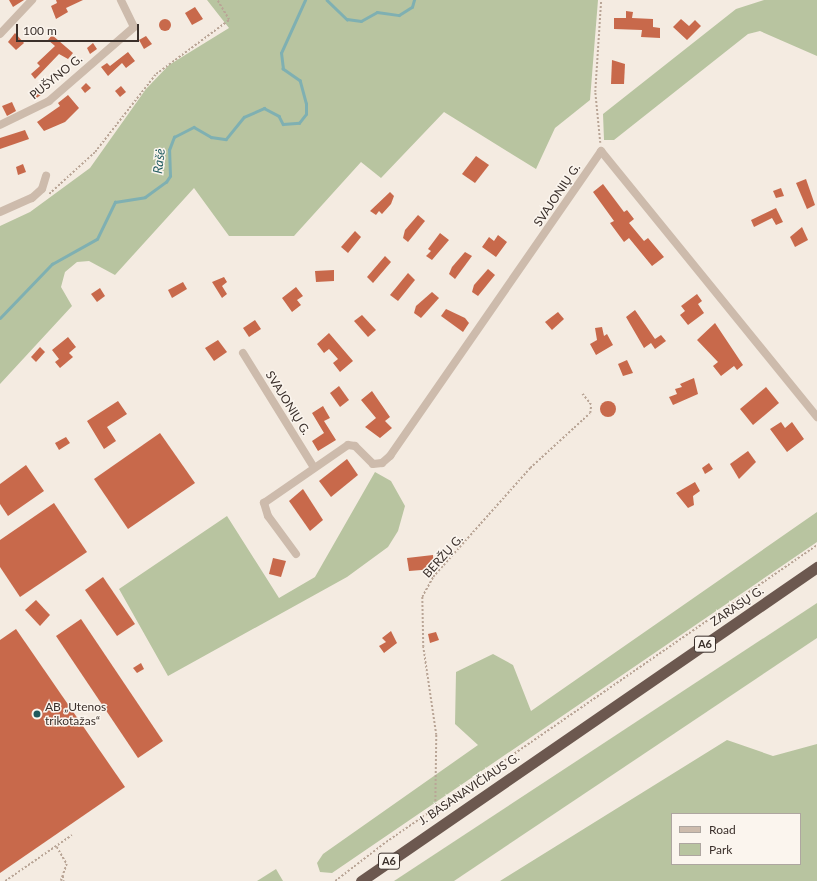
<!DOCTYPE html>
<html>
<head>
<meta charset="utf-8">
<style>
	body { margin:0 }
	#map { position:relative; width:817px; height:881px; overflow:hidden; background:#f4ebe1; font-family:Lato,sans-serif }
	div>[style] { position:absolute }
	.green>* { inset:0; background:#b8c4a0 }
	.stream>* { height:2.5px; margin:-1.25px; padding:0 1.25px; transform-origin:1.25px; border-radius:1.25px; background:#7fb0b2 }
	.building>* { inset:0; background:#c8694b }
	.round { border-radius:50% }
	.path>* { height:1.5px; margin-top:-0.75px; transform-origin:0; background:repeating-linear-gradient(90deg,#b9a596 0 2px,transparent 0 4px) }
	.minor>* { height:8px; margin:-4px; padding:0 4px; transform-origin:4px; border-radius:4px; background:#cdbbac }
	.trunk>* { height:11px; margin:-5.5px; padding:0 5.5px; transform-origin:5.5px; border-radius:5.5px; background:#6c584f }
	.dots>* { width:11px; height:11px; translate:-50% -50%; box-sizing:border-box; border:2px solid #fbf5ee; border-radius:50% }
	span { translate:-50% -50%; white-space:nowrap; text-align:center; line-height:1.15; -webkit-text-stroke:3px #fbf5ee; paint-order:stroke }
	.shield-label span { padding:1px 3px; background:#fbf5ee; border:1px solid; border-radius:3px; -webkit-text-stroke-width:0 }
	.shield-label { font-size:11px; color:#3b302b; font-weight:700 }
	.street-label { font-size:12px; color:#3b302b }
	.poi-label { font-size:12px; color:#3b302b }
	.left { translate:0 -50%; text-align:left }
	.water-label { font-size:13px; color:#1f5a5e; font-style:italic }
	.legend { position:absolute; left:671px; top:813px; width:130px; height:52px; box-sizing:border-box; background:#fbf5ee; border:1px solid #aea6a0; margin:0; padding:5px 7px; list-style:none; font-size:12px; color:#3b302b }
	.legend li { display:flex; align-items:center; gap:8px; height:20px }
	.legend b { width:20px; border:1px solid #aea6a0 }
	.scale { position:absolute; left:16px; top:24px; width:123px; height:18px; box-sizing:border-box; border:2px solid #3b302b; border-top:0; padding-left:5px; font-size:12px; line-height:14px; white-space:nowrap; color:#3b302b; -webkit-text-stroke:3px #fbf5ee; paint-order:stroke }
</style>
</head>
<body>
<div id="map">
	<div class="green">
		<i style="clip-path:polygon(207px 0,598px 0,590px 100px,555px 128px,536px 169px,444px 112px,381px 178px,361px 162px,294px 236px,229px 236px,194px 188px,115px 275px,89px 261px,77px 262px,65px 272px,61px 287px,72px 306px,0 384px,0 226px,30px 212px,90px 168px,146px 89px,169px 65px,229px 28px)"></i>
		<i style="clip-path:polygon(764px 0,817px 0,817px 56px,760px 31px,748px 34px,614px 140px,604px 140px,603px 114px,736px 9px)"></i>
		<i style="clip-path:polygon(375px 472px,391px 481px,405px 506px,398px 531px,388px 547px,347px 577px,168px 676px,119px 589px,227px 516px,279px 598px,315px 577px)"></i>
		<i style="clip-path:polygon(817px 512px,817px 542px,332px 873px,320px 872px,317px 863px,323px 854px,478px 745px,455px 724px,456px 672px,493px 654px,513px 665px,531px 711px)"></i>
		<i style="clip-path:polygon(817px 603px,817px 638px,454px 881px,394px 881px)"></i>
		<i style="clip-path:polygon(evenodd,727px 740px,773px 756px,817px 744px,817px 881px,500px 881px,727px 740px,672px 814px,800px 814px,800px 864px,672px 864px,672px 814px)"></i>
		<i style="clip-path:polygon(276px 869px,283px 881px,257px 881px)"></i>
	</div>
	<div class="stream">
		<i style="left:327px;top:0;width:28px;rotate:44deg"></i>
		<i style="left:347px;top:19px;width:14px;rotate:8deg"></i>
		<i style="left:361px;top:21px;width:18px;rotate:-29deg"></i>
		<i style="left:377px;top:12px;width:22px;rotate:8deg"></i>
		<i style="left:399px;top:15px;width:15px;rotate:-32deg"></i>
		<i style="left:412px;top:7px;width:7px;rotate:-74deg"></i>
		<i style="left:0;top:318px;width:75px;rotate:-46.1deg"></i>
		<i style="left:52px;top:264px;width:51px;rotate:-29.1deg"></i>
		<i style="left:97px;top:239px;width:41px;rotate:-64.1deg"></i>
		<i style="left:115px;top:202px;width:30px;rotate:-9deg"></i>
		<i style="left:145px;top:197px;width:26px;rotate:-36deg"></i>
		<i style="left:166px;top:182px;width:7px;rotate:-56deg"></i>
		<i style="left:170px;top:176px;width:26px;rotate:-92deg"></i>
		<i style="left:169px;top:150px;width:14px;rotate:-69deg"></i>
		<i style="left:174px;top:137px;width:22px;rotate:-27deg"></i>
		<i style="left:194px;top:127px;width:20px;rotate:30deg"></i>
		<i style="left:211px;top:137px;width:15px;rotate:8deg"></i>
		<i style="left:226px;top:139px;width:28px;rotate:-51deg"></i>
		<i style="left:244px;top:117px;width:22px;rotate:-24deg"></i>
		<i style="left:264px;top:108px;width:17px;rotate:28deg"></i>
		<i style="left:279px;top:116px;width:9px;rotate:63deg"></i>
		<i style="left:283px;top:124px;width:16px;rotate:-4deg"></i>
		<i style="left:299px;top:123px;width:11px;rotate:-52deg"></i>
		<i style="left:306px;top:114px;width:10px;rotate:-90deg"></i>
		<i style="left:306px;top:104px;width:24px;rotate:-105deg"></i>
		<i style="left:300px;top:81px;width:21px;rotate:-145deg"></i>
		<i style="left:283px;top:69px;width:16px;rotate:-97deg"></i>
		<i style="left:281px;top:53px;width:58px;rotate:-65.6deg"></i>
	</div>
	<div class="building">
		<i style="clip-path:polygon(9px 0,24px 0,13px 7px)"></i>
		<i style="clip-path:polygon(56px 0,83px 0,66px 8px,68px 12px,56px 19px,51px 6px,57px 3px)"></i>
		<i style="clip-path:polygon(195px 7px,203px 19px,192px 25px,185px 13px)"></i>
		<i style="clip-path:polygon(626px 11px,633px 12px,632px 18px,653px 19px,653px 27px,660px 28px,660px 38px,641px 37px,642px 30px,614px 29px,614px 18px,626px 18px)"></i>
		<i class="round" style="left:159px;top:19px;width:12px;height:12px"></i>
		<i style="clip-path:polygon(681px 19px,689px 26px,695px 20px,701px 26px,687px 40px,673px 27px)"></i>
		<i style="clip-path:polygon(15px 33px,24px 43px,16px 50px,8px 42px)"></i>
		<i style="clip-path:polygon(52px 35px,73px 53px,68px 59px,59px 54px,35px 79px,31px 74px,40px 66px,37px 63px,55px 46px,48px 40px)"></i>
		<i style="clip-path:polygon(146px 36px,152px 44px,144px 49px,139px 40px)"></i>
		<i style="clip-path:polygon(93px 43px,97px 49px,90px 54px,87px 48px)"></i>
		<i style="clip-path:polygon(128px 52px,135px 61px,126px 68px,122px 63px,108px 76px,101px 67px,107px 63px,110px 66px)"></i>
		<i style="clip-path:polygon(612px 60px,625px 64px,624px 84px,611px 84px)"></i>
		<i style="clip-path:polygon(86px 83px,91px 88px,85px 93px,81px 88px)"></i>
		<i style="clip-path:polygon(121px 86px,126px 92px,120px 97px,115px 91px)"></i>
		<i style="clip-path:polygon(37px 88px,42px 94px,34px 100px,29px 93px)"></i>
		<i style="clip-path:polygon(68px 95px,79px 108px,65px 122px,44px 131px,37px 122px,60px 106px,58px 103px)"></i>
		<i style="clip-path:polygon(12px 102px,16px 111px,7px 116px,2px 106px)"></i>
		<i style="clip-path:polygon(25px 130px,29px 139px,0 149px,0 138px)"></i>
		<i style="clip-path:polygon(476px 156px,489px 165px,475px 183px,462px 174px)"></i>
		<i style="clip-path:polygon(23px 164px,26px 172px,18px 175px,16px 167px)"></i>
		<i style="clip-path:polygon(806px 179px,815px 205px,807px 209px,796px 183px)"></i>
		<i style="clip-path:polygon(603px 184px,624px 212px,627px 210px,634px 219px,629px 223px,644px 241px,648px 238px,664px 257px,652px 266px,629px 238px,624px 242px,610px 223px,614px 221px,593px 192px)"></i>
		<i style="clip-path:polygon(781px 188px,784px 196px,776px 198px,773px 191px)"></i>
		<i style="clip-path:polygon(390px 192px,394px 196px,391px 204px,382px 214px,379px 211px,376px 215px,370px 211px)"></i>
		<i style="clip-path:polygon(776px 208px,783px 222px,776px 225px,772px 218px,754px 227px,751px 220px)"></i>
		<i style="clip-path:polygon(418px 215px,425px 221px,408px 242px,403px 238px,405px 230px)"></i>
		<i style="clip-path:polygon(802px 227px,808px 240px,795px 247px,790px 237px)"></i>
		<i style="clip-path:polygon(355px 231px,361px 237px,348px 253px,341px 247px)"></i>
		<i style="clip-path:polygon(440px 233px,449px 240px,432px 260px,426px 256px,431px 251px,428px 249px)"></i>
		<i style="clip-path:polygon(498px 235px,507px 242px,496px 257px,482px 247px,489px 237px,494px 241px)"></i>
		<i style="clip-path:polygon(465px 252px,472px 256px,455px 279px,449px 274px,452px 267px)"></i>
		<i style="clip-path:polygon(385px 256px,391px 262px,373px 283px,367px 277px)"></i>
		<i style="clip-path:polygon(488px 269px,495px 275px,478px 296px,472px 292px,474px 285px)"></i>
		<i style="clip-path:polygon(334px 270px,334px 281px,316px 282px,315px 271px)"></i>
		<i style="clip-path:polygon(408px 273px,415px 280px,398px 301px,390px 295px)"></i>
		<i style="clip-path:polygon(224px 277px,227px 282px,222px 286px,227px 294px,222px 298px,212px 282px)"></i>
		<i style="clip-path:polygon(183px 282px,187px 289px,172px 298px,168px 290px)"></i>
		<i style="clip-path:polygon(296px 287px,303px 296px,297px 300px,301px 305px,292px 312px,282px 298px)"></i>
		<i style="clip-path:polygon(100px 288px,105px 296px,97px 302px,91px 294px)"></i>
		<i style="clip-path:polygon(432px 292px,439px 298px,421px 318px,414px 313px,416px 306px)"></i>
		<i style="clip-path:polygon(697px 294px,702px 301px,698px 304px,704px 313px,688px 325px,680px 315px,685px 311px,681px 306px)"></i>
		<i style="clip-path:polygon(446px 309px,465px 318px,469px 323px,463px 332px,441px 316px)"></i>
		<i style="clip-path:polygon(635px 310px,655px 339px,661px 335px,666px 341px,655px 349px,651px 343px,644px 348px,626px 317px)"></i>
		<i style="clip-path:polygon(558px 312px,564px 319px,552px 330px,545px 322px)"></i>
		<i style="clip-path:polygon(362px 315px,376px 330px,368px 337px,354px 321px)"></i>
		<i style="clip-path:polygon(255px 320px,261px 329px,249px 337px,243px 328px)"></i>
		<i style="clip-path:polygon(715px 323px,743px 365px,737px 370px,734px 366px,721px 376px,713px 366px,718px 362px,697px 340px)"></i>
		<i style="clip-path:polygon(602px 327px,604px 336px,607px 334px,613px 345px,596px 355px,590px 344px,597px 340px,595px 328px)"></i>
		<i style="clip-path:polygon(329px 333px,353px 361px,340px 372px,333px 363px,338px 359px,329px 349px,324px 353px,317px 344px)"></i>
		<i style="clip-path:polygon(68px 337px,76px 347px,69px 353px,73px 357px,60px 368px,55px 362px,59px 359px,52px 350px)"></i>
		<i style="clip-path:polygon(218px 340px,227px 352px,214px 361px,205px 348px)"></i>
		<i style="clip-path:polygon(40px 347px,45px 352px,36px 362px,31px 357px)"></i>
		<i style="clip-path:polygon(627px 360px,633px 373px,623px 376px,618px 364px)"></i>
		<i style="clip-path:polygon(694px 378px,698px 394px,673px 405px,669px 397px,677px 394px,675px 389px,682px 387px,680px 384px)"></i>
		<i style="clip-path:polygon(339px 386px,349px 400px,340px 407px,330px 393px)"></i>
		<i style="clip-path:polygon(766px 387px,779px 403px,753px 425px,740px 409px)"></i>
		<i style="clip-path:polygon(372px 391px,390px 417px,385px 421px,392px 428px,380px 438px,365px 427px,376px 418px,361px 400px)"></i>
		<i class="round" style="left:600px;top:401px;width:16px;height:16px"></i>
		<i style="clip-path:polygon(118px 401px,127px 414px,107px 427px,116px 441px,104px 449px,87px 421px)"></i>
		<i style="clip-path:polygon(323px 406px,330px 418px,324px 421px,336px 440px,318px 451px,312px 441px,324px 433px,312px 413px)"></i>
		<i style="clip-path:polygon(781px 422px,785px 428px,792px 422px,804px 439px,787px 452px,770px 429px)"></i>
		<i style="clip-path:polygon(160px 433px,195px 483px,128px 529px,94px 479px)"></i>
		<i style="clip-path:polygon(66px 437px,70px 443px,59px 450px,55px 443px)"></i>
		<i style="clip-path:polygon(748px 451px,756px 462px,739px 479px,730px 464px)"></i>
		<i style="clip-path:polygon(347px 459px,358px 475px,331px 497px,319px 481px)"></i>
		<i style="clip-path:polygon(709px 463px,713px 469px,705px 474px,702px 468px)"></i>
		<i style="clip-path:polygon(26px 465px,44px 491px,8px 516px,0 504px,0 484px)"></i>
		<i style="clip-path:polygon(695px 482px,700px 491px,693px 496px,694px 505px,688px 508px,676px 493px)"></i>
		<i style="clip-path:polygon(303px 489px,323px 520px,310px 531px,289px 501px)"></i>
		<i style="clip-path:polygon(54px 503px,87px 552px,20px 597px,0 567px,0 540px)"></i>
		<i style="clip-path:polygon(433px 555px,434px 569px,409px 571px,407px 558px)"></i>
		<i style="clip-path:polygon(273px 558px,286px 561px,281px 577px,269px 574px)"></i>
		<i style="clip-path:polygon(103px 577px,135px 624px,117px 636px,85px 590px)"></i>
		<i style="clip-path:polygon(36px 600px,50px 615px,40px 626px,25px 610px)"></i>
		<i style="clip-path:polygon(81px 619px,163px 741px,138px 758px,56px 636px)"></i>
		<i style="clip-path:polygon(16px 629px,125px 787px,0 873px,0 640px)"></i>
		<i style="clip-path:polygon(391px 631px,397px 643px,384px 653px,379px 646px,386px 642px,382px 638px)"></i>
		<i style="clip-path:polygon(436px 632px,439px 640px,430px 643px,428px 634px)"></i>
		<i style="clip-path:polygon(141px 663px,144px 669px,137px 673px,133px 668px)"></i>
	</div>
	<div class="path">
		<i style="left:600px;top:143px;width:51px;rotate:-95.6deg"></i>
		<i style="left:595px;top:92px;width:92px;rotate:-86.3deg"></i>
		<i style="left:49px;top:194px;width:62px;rotate:-42.4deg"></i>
		<i style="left:95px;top:152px;width:99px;rotate:-52deg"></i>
		<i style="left:156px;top:74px;width:91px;rotate:-36.5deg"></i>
		<i style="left:229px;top:20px;width:23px;rotate:-121deg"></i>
		<i style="left:439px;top:817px;width:9px;rotate:-117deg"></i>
		<i style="left:435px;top:809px;width:74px;rotate:-89.2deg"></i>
		<i style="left:436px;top:735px;width:89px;rotate:-98.4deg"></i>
		<i style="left:423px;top:647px;width:50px;rotate:-91.1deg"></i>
		<i style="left:422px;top:597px;width:23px;rotate:-61deg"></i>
		<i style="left:433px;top:577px;width:146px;rotate:-48.3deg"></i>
		<i style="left:530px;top:468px;width:81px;rotate:-42.5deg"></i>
		<i style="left:590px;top:413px;width:8px;rotate:-83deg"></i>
		<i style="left:591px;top:405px;width:14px;rotate:-129deg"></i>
		<i style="left:57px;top:847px;width:20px;rotate:60deg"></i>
		<i style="left:67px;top:864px;width:18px;rotate:109deg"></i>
		<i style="left:63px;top:876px;width:5px;rotate:79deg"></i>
		<i style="left:5px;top:881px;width:81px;rotate:-34.5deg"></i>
		<i style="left:335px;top:881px;width:64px;rotate:-37.4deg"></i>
		<i style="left:386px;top:842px;width:523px;rotate:-34.57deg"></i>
	</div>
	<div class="minor">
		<i style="left:0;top:34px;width:47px;rotate:-46.7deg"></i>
		<i style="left:0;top:125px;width:55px;rotate:-26.1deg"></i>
		<i style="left:49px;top:101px;width:113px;rotate:-41deg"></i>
		<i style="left:134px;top:27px;width:30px;rotate:-116deg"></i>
		<i style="left:0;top:212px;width:35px;rotate:-24deg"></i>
		<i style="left:32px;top:198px;width:13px;rotate:-42deg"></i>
		<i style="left:42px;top:189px;width:14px;rotate:-73deg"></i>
		<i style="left:243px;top:353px;width:133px;rotate:58.2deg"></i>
		<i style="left:296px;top:554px;width:47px;rotate:-126.4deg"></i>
		<i style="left:268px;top:516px;width:14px;rotate:-107deg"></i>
		<i style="left:264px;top:503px;width:102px;rotate:-34.6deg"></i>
		<i style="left:348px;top:445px;width:7px;rotate:8deg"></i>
		<i style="left:355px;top:446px;width:25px;rotate:45deg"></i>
		<i style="left:373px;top:464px;width:9px;rotate:-6deg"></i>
		<i style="left:382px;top:463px;width:11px;rotate:-41deg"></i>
		<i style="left:390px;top:456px;width:371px;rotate:-55.3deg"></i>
		<i style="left:601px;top:151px;width:343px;rotate:50.9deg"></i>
	</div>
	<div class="trunk">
		<i style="left:361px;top:881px;width:554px;rotate:-34.55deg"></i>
	</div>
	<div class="dots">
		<i style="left:37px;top:714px;background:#1f5a5e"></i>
	</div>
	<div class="shield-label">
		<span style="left:705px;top:644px">A6</span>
		<span style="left:389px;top:861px">A6</span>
	</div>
	<div class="street-label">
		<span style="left:56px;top:77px;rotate:-39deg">PUŠYNO G.</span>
		<span style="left:557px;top:195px;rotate:-56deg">SVAJONIŲ G.</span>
		<span style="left:288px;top:403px;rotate:58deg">SVAJONIŲ G.</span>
		<span style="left:443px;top:556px;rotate:-48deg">BERŽŲ G.</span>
		<span style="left:737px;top:606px;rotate:-34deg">ZARASŲ G.</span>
		<span style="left:469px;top:789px;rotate:-34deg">J. BASANAVIČIAUS G.</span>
	</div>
	<div class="poi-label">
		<span class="left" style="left:45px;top:714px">AB „Utenos<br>trikotažas“</span>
	</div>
	<div class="water-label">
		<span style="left:159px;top:161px;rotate:-83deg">Rašė</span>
	</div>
	<ul class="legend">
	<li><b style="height:5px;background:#cdbbac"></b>Road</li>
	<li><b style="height:11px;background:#b8c4a0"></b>Park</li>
	</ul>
	<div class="scale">100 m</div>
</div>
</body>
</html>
